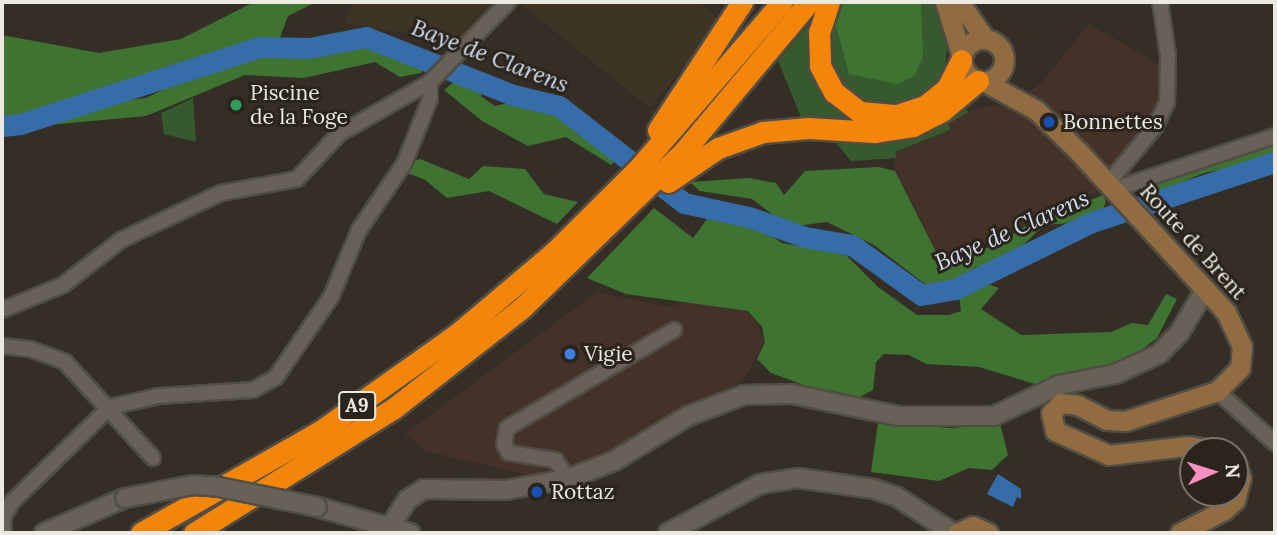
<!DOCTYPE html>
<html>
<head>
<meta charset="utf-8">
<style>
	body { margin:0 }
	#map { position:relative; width:1277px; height:535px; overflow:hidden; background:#342e26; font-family:Lora,serif }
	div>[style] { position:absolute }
	.commercial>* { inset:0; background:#443229 }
	.built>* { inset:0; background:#3d3426 }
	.green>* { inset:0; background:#365a2e }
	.forest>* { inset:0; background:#3e7332 }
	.water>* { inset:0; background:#366da8 }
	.river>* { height:21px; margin:-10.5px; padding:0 10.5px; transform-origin:10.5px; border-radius:10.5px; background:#366da8 }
	.roads { filter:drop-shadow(2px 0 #514d45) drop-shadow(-2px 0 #514d45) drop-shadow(0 2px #514d45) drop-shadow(0 -2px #514d45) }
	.minor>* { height:14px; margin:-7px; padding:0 7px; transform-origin:7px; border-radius:7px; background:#676157 }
	.tertiary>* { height:18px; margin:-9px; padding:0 9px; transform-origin:9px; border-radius:9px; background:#676157 }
	.secondary>* { height:19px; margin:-9.5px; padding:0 9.5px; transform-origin:9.5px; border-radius:9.5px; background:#916c40 }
	.secondary>.ring { margin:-9.5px; padding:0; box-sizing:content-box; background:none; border:19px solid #916c40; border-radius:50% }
	.motorway>* { height:21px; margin:-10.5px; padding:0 10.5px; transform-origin:10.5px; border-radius:10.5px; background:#f4850b }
	.bridges { filter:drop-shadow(2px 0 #514d45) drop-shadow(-2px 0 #514d45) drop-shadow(0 2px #514d45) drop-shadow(0 -2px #514d45) }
	.tertiary-bridge>* { height:18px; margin:-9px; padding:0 9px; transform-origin:9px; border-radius:9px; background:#676157 }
	.dots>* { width:19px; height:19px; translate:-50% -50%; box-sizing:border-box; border:4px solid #2a241c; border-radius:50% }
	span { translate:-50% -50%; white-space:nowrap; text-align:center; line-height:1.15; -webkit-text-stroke:6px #2a241c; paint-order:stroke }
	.shield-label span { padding:2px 5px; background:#2a241c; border:2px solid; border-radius:5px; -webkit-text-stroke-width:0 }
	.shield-label { font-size:19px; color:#ece8e2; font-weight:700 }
	.poi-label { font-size:21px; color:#ece8e2 }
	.left { translate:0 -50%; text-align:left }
	.street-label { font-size:21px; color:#ece8e2 }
	.water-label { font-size:23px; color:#d0deef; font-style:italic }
	.frame { position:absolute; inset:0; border:4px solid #ece8e2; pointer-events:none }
	.north { position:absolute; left:1179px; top:437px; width:70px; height:70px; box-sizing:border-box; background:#2a241c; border:2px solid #78726b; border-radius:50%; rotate:87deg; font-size:19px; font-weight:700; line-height:28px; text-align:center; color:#ece8e2 }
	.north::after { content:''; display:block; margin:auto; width:24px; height:32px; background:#fd8ec0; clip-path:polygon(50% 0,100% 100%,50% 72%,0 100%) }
</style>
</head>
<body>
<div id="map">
	<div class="commercial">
		<i style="clip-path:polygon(1089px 24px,1160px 65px,1175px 110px,1130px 174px,1070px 206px,940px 260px,895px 171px,895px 153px,949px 130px,948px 124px,973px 110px,1016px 101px,1041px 83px)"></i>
		<i style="clip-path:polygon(597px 292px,668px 307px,689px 301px,735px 306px,753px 317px,765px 342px,743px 380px,569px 485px,426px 451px,405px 434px)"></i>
	</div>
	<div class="built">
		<i style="clip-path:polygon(353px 2px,516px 2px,478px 50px,442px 39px,344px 23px)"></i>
		<i style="clip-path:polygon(518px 2px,700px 2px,720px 22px,650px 108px)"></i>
	</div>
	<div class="green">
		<i style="clip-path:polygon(839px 2px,933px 2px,947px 47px,945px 67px,937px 84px,914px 105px,870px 106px,849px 95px,831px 73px,826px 51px)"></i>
		<i style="clip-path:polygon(817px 15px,811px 55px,866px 120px,803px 122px,778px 61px)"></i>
		<i style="clip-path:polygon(193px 98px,196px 142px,164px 134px,161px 113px)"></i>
		<i style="clip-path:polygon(963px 107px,969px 112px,948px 124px,950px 130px,895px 152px,897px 158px,851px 161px,833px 139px,906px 137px)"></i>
	</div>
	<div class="forest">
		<i style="clip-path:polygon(254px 2px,316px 2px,288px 16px,278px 43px,260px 53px,274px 58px,366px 37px,432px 60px,421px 73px,400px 77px,375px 62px,304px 78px,245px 75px,146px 116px,38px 126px,88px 105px,146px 98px,193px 75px,174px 76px,96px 90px,2px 123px,2px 35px,99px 53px,181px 39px)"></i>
		<i style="clip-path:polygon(844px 2px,921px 2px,923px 57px,914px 76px,897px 84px,849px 74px,836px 26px)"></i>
		<i style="clip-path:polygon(460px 77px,474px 82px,482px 97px,495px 106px,516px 101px,559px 106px,624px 154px,611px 165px,566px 137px,528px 146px,482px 121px,444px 90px)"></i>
		<i style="clip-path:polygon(1275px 137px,1275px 167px,1264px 161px,1204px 173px,1163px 190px,1150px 189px,1149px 177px)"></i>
		<i style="clip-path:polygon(420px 159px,469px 179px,483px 166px,525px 169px,544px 194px,578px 202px,557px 224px,489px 191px,447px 198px,424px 179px,406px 173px,404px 164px)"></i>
		<i style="clip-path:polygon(879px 167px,895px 171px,940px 260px,993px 246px,1024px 227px,1103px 195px,1106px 202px,1101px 213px,1071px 223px,1044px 225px,1017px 251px,993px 264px,976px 267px,946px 285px,925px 284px,874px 245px,827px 222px,789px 227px,752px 199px,700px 191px,690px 182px,749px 178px,776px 183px,784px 195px,805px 171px)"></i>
		<i style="clip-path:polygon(654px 208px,693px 238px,710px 215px,760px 229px,782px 243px,846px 255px,878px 287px,917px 315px,949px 315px,961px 311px,959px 296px,985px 283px,999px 288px,981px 309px,1021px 335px,1111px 332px,1132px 323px,1148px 325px,1166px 294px,1177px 299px,1157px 338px,1119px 367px,1064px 374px,1042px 386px,979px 367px,926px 364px,909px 355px,884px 354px,876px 362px,873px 390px,850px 402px,771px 373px,757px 359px,765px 342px,762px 327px,748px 311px,626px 294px,587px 278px)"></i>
		<i style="clip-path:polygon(878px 423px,952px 428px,1000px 423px,1008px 455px,992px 470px,969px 468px,939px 481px,871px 472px)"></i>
	</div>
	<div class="water">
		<i style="clip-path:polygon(998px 474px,1021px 489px,1021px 499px,1017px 497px,1013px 507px,987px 494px)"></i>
	</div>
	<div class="river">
		<i style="left:2px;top:126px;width:18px;rotate:-6deg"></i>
		<i style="left:20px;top:124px;width:252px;rotate:-17.8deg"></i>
		<i style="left:260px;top:47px;width:49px;rotate:1.2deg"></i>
		<i style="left:309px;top:48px;width:58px;rotate:-10.9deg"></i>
		<i style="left:366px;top:37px;width:158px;rotate:21.5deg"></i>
		<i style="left:513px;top:95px;width:47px;rotate:13.4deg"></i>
		<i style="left:559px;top:106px;width:158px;rotate:37.8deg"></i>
		<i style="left:684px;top:203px;width:66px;rotate:12.2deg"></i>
		<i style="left:749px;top:217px;width:59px;rotate:19.7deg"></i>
		<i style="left:805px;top:237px;width:48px;rotate:9.7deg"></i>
		<i style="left:852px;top:245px;width:85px;rotate:35.9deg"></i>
		<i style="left:921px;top:295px;width:35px;rotate:-10deg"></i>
		<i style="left:955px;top:289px;width:153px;rotate:-26.1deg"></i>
		<i style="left:1092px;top:222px;width:193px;rotate:-18.2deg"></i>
	</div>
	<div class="roads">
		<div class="minor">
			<i style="left:1109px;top:182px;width:72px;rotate:-50.1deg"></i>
			<i style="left:1155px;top:127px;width:28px;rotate:-64deg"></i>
			<i style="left:1167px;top:102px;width:47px;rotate:-88.8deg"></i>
			<i style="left:1168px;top:55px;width:54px;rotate:-98.6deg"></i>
			<i style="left:1115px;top:189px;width:169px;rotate:-18.3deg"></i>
			<i style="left:2px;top:310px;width:66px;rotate:-22.3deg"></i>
			<i style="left:63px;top:285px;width:73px;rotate:-37.8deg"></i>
			<i style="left:121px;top:240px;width:110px;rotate:-25.2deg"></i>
			<i style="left:221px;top:193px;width:77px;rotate:-10.4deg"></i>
			<i style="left:297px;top:179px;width:62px;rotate:-47deg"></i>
			<i style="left:339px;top:134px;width:105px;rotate:-29.7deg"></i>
			<i style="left:2px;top:346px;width:28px;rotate:6deg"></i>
			<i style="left:30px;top:349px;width:37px;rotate:20deg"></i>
			<i style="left:65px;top:362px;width:130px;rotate:47.5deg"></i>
			<i style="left:1217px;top:391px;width:78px;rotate:41.9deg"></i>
			<i style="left:568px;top:479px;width:23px;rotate:-124deg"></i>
			<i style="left:555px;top:460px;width:47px;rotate:-171.3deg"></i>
			<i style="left:509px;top:453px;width:10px;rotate:-119deg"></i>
			<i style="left:504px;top:444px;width:16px;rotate:-79deg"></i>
			<i style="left:507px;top:428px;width:194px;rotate:-30.4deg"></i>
			<i style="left:4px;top:533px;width:15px;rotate:-94deg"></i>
			<i style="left:3px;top:518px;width:18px;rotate:-61deg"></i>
			<i style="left:12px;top:502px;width:136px;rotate:-44.1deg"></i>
			<i style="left:110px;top:407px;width:49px;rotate:-12.9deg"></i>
			<i style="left:158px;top:396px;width:95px;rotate:-3.6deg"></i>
			<i style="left:253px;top:390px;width:26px;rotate:-29deg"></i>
			<i style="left:276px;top:377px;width:97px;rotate:-55.5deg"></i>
			<i style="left:331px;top:297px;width:73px;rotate:-67.3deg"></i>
			<i style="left:359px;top:230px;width:80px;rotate:-55.7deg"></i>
			<i style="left:404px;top:164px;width:70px;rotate:-68.2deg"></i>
			<i style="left:430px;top:99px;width:17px;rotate:-90deg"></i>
			<i style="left:430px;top:82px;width:112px;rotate:-45.7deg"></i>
		</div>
		<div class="tertiary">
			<i style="left:317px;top:507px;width:97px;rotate:15.6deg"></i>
			<i style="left:389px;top:528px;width:33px;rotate:-57deg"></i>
			<i style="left:407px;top:500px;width:20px;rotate:-33deg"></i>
			<i style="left:424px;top:489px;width:82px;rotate:0.7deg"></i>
			<i style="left:506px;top:490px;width:63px;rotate:-10.1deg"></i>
			<i style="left:568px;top:479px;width:49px;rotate:-21.4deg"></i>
			<i style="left:614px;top:461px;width:87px;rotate:-31.3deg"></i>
			<i style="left:688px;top:416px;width:60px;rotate:-20.6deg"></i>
			<i style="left:744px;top:395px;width:48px;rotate:-1.2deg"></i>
			<i style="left:792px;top:394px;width:108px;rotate:11.7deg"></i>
			<i style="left:898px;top:416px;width:96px"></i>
			<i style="left:994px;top:416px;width:72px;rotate:-25.5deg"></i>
			<i style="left:1059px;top:385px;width:57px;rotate:-11.1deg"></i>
			<i style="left:1115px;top:374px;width:48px;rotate:-24.4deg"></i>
			<i style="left:1159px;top:354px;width:30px;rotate:-46deg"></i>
			<i style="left:1180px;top:332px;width:49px;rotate:-59.2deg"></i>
			<i style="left:44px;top:533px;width:88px;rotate:-23.4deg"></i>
			<i style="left:668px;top:533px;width:104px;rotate:-28deg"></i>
			<i style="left:760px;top:484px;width:38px;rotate:-9deg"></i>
			<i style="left:798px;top:478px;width:77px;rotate:8.2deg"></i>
			<i style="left:874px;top:489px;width:24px;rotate:19deg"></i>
			<i style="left:897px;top:497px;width:67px;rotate:32.7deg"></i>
		</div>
		<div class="secondary">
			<i style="left:945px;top:2px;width:58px;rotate:72.8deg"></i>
			<i style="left:959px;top:2px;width:45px;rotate:54.9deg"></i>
			<i class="ring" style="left:962px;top:39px;width:23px;height:23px"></i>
			<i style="left:985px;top:82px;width:58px;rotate:28.8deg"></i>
			<i style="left:1036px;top:110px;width:59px;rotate:44.3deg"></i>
			<i style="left:1078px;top:151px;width:219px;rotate:47.4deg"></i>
			<i style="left:1226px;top:312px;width:38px;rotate:65deg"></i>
			<i style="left:1242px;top:346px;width:22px;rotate:95deg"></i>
			<i style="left:1240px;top:368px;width:33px;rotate:135deg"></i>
			<i style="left:1217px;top:391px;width:97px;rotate:161.9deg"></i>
			<i style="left:1125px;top:421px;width:18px;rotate:-177deg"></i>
			<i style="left:1107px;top:420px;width:33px;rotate:-153deg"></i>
			<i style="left:1078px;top:405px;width:17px;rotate:-173deg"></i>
			<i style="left:1061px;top:403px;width:14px;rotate:135deg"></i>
			<i style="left:1051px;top:413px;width:18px;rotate:77deg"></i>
			<i style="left:1055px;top:431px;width:59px;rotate:24deg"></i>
			<i style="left:1109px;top:455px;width:79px;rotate:-6.6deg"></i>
			<i style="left:1187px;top:446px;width:35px;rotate:8deg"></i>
			<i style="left:957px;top:533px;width:17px;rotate:-24deg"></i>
			<i style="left:973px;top:526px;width:17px;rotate:25deg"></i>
			<i style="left:1180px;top:533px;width:50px;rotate:-27.6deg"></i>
			<i style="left:1224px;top:510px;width:15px;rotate:-42deg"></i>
			<i style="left:1235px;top:500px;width:23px;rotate:-75deg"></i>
			<i style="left:1241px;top:478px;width:18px;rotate:-109deg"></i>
		</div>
		<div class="motorway">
			<i style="left:829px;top:2px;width:32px;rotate:108deg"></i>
			<i style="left:819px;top:32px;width:34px;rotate:88deg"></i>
			<i style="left:820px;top:66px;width:30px;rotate:62deg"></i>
			<i style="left:834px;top:92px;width:33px;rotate:38deg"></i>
			<i style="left:860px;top:112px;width:37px;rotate:5deg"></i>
			<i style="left:897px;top:115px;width:29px;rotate:-18deg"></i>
			<i style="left:925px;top:106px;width:28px;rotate:-39deg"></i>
			<i style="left:947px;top:88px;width:31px;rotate:-63deg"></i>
			<i style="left:658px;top:130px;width:153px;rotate:-56.7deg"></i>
			<i style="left:668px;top:182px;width:60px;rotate:-34.2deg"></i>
			<i style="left:718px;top:148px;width:48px;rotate:-19.6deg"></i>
			<i style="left:763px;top:132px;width:45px;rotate:-5.1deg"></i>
			<i style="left:808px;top:128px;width:67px;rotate:3.4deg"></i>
			<i style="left:875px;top:132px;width:38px;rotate:-9deg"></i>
			<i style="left:913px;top:126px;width:33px;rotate:-27deg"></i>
			<i style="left:942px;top:111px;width:47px;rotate:-39.8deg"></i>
			<i style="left:141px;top:533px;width:205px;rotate:-29.6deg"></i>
			<i style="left:319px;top:432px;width:169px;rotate:-35.4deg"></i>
			<i style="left:457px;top:334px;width:127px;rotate:-40.2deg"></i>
			<i style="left:554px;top:252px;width:117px;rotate:-44.7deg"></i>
			<i style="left:637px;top:170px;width:222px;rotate:-49.2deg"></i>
			<i style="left:194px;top:533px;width:236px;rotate:-32deg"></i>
			<i style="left:394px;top:408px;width:162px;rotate:-38deg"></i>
			<i style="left:522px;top:308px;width:226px;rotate:-44.1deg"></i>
			<i style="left:684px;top:151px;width:194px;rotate:-50deg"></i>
		</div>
	</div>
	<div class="bridges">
		<div class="tertiary-bridge">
			<i style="left:125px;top:498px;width:69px;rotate:-10.8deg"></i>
			<i style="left:193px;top:485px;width:26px;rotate:4deg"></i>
			<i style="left:219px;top:487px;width:100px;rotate:11.5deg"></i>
		</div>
	</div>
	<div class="dots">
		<i style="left:236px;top:105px;background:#2e9e5b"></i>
		<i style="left:1049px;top:122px;background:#1a4fb4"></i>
		<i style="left:570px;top:354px;background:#3f7fe0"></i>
		<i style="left:537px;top:492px;background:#1a4fb4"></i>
	</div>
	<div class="shield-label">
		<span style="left:357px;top:406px">A9</span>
	</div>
	<div class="poi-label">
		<span class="left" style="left:250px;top:105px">Piscine<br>de la Foge</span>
		<span class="left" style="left:1063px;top:122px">Bonnettes</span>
		<span class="left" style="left:584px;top:354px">Vigie</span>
		<span class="left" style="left:551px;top:492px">Rottaz</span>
	</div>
	<div class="street-label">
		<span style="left:1193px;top:242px;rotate:48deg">Route de Brent</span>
	</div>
	<div class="water-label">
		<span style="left:490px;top:56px;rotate:21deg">Baye de Clarens</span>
		<span style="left:1012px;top:230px;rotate:-24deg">Baye de Clarens</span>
	</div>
	<div class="frame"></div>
	<div class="north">N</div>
</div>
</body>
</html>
